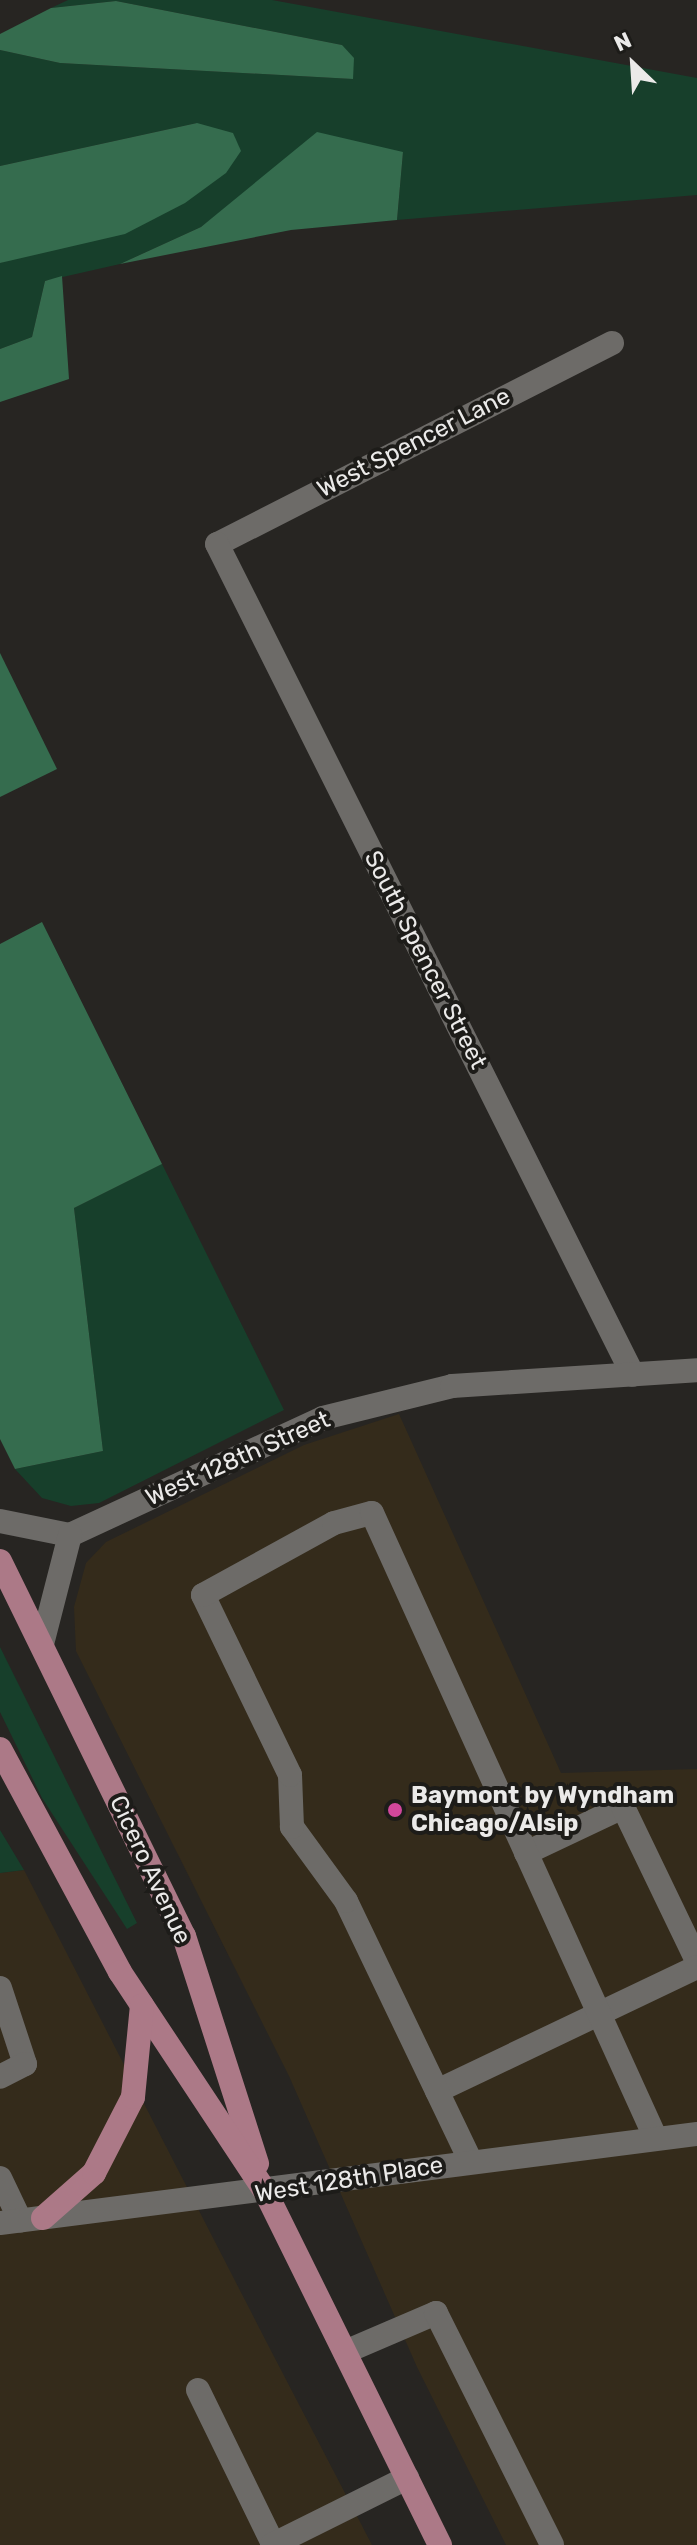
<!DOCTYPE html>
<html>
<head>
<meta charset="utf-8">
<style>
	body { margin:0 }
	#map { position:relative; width:697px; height:2545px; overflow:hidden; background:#272522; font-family:Rubik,sans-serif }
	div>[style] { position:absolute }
	.commercial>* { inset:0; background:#342b1b }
	.green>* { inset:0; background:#173f2b }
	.forest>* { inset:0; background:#356c4e }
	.minor>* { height:24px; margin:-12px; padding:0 12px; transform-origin:12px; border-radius:12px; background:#6d6b68 }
	.major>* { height:24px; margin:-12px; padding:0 12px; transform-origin:12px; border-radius:12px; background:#ac7987 }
	.dots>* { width:22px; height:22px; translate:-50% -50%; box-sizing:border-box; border:4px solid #1d1c19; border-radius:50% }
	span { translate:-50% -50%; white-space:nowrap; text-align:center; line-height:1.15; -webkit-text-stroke:8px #1d1c19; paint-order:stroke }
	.street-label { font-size:24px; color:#ebeae9 }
	.poi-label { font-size:24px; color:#ebeae9; font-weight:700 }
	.left { translate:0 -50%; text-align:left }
	.north { position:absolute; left:593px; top:24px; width:80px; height:80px; -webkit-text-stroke:6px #1d1c19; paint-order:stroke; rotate:335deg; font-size:22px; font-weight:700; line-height:32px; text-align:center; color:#ebeae9 }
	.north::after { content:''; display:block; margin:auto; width:28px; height:36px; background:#ebeae9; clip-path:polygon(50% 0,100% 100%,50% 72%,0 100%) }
</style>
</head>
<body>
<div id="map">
	<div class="commercial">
		<i style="clip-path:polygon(399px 1414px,561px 1773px,697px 1769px,697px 2545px,506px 2545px,417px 2367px,289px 2076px,76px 1651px,74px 1607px,86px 1563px,106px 1542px,304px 1445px)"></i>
		<i style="clip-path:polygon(24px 1870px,267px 2343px,372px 2545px,0 2545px,0 1873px)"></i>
	</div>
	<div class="green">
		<i style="clip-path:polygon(68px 0,272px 0,697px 78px,697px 195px,397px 220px,403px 152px,259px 182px,201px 227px,120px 264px,45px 281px,32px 337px,0 349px,0 263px,28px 254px,197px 123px,0 166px,0 50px,60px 63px,353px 79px,342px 45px,116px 1px,51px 8px)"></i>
		<i style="clip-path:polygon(162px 1164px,284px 1410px,99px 1503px,71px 1506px,42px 1498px,15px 1469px,103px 1451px,74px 1208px)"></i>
		<i style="clip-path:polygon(0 1647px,137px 1923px,127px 1929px,42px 1798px,0 1712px)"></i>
		<i style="clip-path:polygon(0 1830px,24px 1870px,0 1873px)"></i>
	</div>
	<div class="forest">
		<i style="clip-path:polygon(116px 1px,342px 45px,354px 58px,353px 79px,60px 63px,0 50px,0 34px,51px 8px)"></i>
		<i style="clip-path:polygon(197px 123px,233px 133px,241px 151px,226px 173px,185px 203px,125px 234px,0 263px,0 166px)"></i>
		<i style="clip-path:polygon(317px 132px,403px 152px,397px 220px,291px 230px,120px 264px,201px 227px)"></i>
		<i style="clip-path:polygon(62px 276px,69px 379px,0 402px,0 349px,32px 337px,45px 281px)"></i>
		<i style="clip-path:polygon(0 653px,57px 769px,0 797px)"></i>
		<i style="clip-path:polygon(42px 922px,162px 1164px,74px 1208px,103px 1451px,15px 1469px,0 1439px,0 944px)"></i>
	</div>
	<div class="minor">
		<i style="left:612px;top:343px;width:443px;rotate:153deg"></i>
		<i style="left:217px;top:544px;width:929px;rotate:63.41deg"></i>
		<i style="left:0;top:1521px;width:71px;rotate:11.3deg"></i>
		<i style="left:70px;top:1535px;width:279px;rotate:-24.8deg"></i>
		<i style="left:323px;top:1418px;width:133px;rotate:-13.9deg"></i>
		<i style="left:452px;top:1386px;width:246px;rotate:-3.7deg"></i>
		<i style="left:42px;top:1644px;width:113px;rotate:-75.6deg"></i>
		<i style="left:526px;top:1853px;width:107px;rotate:-25.4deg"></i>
		<i style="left:623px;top:1807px;width:171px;rotate:64.3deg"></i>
		<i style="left:0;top:1988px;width:80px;rotate:71.8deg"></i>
		<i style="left:25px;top:2064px;width:28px;rotate:153deg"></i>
		<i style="left:437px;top:2091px;width:288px;rotate:-25.5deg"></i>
		<i style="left:471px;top:2162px;width:289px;rotate:-115.6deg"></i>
		<i style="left:346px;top:1901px;width:92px;rotate:-126.1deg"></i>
		<i style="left:292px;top:1827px;width:52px;rotate:-92.2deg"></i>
		<i style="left:290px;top:1775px;width:200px;rotate:-115.8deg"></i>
		<i style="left:203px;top:1595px;width:149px;rotate:-28.8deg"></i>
		<i style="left:334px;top:1523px;width:39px;rotate:-15deg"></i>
		<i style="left:372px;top:1513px;width:685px;rotate:65.6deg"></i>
		<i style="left:0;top:2178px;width:47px;rotate:64.5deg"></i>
		<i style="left:0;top:2223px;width:703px;rotate:-7.28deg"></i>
		<i style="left:345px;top:2352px;width:99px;rotate:-23.2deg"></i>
		<i style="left:436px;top:2313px;width:259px;rotate:63.4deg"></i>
		<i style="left:198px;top:2390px;width:171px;rotate:64deg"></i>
		<i style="left:272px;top:2545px;width:151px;rotate:-26.4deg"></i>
	</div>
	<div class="major">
		<i style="left:0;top:1561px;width:418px;rotate:63.9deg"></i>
		<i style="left:184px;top:1936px;width:239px;rotate:72.2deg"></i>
		<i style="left:0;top:1749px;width:253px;rotate:61.7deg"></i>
		<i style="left:120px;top:1972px;width:265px;rotate:56.5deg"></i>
		<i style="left:266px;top:2193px;width:393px;rotate:63.7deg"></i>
		<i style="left:43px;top:2218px;width:68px;rotate:-41.4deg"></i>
		<i style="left:94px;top:2173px;width:85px;rotate:-62.8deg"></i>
		<i style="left:133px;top:2097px;width:92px;rotate:-84.4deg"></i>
	</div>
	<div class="dots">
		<i style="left:395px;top:1810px;background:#d1479c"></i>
	</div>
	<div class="street-label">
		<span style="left:414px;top:443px;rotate:-27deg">West Spencer Lane</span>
		<span style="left:425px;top:960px;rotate:63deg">South Spencer Street</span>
		<span style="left:238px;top:1459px;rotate:-24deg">West 128th Street</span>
		<span style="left:150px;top:1870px;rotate:65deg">Cicero Avenue</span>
		<span style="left:349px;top:2180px;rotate:-9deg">West 128th Place</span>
	</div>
	<div class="poi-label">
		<span class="left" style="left:411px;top:1810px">Baymont by Wyndham<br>Chicago/Alsip</span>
	</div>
	<div class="north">N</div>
</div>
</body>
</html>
